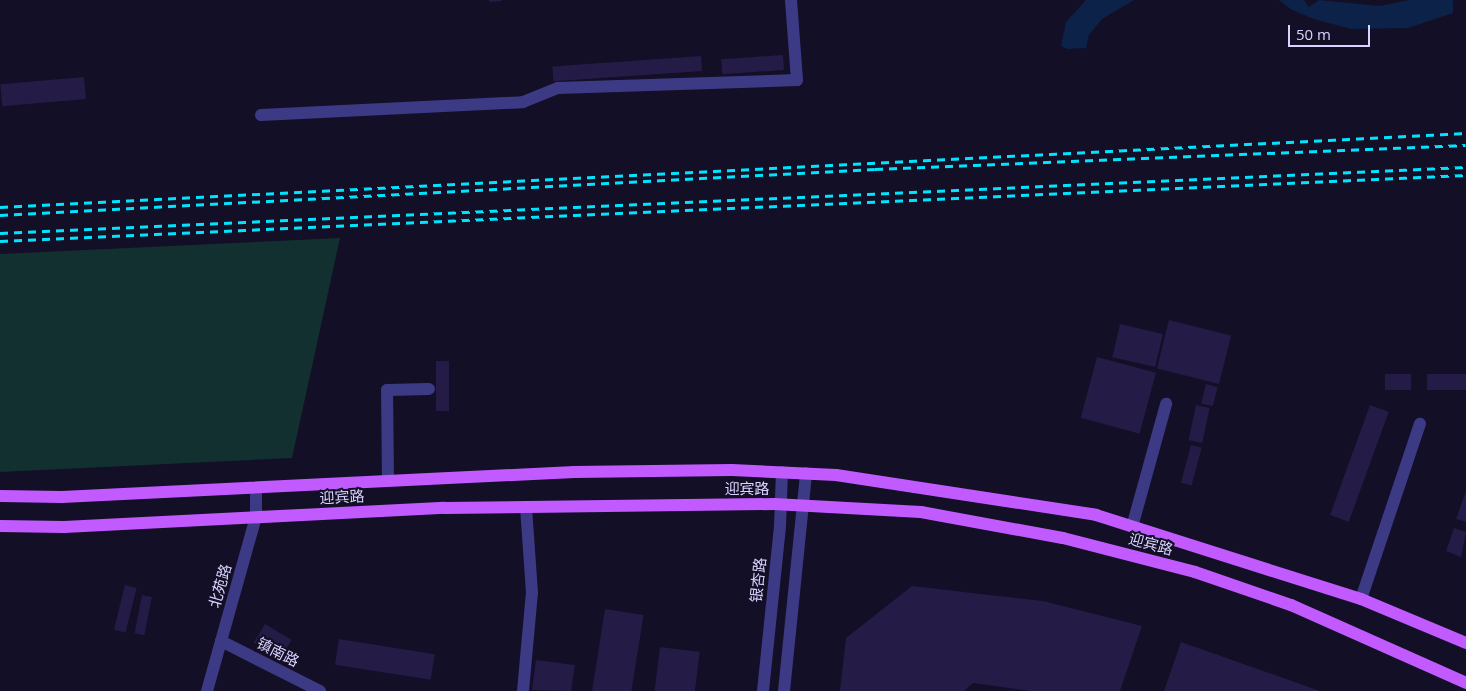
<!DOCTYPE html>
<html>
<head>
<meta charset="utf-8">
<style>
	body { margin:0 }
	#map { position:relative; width:1466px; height:691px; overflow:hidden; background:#130f26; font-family:"Open Sans","Noto Sans SC",sans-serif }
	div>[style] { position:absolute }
	.green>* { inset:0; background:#12302f }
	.water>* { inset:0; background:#0c2248 }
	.building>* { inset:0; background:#241b47; transform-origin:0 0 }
	.minor>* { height:12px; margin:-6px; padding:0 6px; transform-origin:6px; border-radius:6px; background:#3d3a85 }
	.major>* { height:12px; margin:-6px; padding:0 6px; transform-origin:6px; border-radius:6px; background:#c25bff }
	.rail>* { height:3px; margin-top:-1.5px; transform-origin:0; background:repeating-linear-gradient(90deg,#00e5ff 0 8px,transparent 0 14px) }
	span { translate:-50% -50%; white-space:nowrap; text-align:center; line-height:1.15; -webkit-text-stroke:4px #130f26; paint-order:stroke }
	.street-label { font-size:15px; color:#d9d4ff }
	.scale { position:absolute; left:1288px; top:25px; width:82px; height:22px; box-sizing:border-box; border:2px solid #d9d4ff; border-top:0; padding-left:6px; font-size:15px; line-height:18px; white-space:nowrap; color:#d9d4ff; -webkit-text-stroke:4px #130f26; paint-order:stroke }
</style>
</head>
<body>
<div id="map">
	<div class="green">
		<div style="clip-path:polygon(340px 238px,292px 458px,0 472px,0 254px)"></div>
	</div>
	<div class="water">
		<div style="clip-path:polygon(1086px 0,1134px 0,1102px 19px,1089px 35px,1086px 48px,1068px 49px,1061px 46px,1066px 22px)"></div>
		<div style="clip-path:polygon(1279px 0,1304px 0,1309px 7px,1319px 0,1380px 6px,1409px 0,1453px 0,1453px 13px,1408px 28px,1351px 29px,1314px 19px,1292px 10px)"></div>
	</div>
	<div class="building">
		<div style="clip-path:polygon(489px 0,501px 0,502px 1px,489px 2px)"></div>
		<div style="left:783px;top:55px;width:15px;height:62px;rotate:86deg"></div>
		<div style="left:701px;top:56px;width:15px;height:149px;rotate:86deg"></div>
		<div style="left:84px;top:77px;width:22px;height:84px;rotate:85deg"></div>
		<div style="left:1169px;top:320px;width:64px;height:50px;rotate:14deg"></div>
		<div style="left:1120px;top:324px;width:44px;height:34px;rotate:13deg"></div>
		<div style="left:1097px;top:357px;width:61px;height:63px;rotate:15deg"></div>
		<div style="left:436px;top:361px;width:13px;height:50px"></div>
		<div style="left:1411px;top:374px;width:16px;height:26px;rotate:90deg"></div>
		<div style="left:1427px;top:374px;width:39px;height:16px"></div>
		<div style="left:1206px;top:384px;width:12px;height:20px;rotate:14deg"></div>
		<div style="left:1196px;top:405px;width:14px;height:36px;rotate:12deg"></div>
		<div style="left:1370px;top:405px;width:20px;height:117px;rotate:20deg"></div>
		<div style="left:1191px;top:445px;width:11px;height:39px;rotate:15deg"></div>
		<div style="clip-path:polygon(1466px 491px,1466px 522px,1456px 519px)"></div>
		<div style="clip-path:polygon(1454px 528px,1466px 532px,1461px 557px,1446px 551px)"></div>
		<div style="left:125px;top:585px;width:12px;height:46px;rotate:14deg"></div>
		<div style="clip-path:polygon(912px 586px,1043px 601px,1142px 626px,1120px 691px,1030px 691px,973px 683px,964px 691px,840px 691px,846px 638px)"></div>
		<div style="left:142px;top:595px;width:10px;height:39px;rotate:11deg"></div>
		<div style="left:605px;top:609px;width:39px;height:83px;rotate:9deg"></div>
		<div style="left:265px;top:624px;width:31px;height:22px;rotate:31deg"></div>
		<div style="left:339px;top:639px;width:97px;height:26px;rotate:9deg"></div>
		<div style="clip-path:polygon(1181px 642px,1320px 691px,1164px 691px)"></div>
		<div style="left:660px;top:647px;width:40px;height:44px;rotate:7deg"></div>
		<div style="clip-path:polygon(536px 660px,575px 665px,571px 691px,532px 690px)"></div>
	</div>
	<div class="minor">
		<div style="left:261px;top:115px;width:262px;rotate:-2.8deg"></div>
		<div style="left:523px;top:102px;width:38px;rotate:-22deg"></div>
		<div style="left:558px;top:88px;width:239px;rotate:-1.9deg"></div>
		<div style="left:797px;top:80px;width:80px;rotate:-94.3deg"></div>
		<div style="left:388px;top:481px;width:91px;rotate:-90.6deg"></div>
		<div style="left:387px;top:390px;width:42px;rotate:-1.4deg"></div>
		<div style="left:1132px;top:527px;width:128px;rotate:-74.5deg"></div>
		<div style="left:1361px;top:599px;width:185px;rotate:-71.4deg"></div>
		<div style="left:221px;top:641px;width:111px;rotate:26.8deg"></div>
		<div style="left:207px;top:691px;width:181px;rotate:-74.3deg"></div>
		<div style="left:256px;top:517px;width:29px;rotate:-90deg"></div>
		<div style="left:523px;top:691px;width:98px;rotate:-84.8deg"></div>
		<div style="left:532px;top:593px;width:86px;rotate:-94deg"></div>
		<div style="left:763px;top:691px;width:166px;rotate:-84.1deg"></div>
		<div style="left:780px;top:526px;width:54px;rotate:-87.9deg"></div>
		<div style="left:784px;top:691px;width:219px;rotate:-84.2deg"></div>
	</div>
	<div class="major">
		<div style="left:0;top:496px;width:62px;rotate:0.9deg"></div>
		<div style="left:62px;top:497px;width:513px;rotate:-2.8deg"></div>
		<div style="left:574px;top:472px;width:158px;rotate:-0.7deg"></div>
		<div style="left:732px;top:470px;width:104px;rotate:2.8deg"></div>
		<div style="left:836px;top:475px;width:263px;rotate:8.7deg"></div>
		<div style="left:1096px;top:515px;width:278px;rotate:17.6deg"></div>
		<div style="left:1361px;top:599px;width:114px;rotate:22.7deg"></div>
		<div style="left:0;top:526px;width:64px;rotate:0.9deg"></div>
		<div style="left:64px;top:527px;width:381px;rotate:-2.9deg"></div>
		<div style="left:445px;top:508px;width:329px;rotate:-0.7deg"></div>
		<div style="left:774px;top:504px;width:147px;rotate:3.1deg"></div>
		<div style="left:921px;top:512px;width:144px;rotate:10.4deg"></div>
		<div style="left:1063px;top:538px;width:136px;rotate:14.4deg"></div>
		<div style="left:1195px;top:572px;width:102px;rotate:19deg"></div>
		<div style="left:1291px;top:605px;width:192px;rotate:24deg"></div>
	</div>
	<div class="rail">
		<div style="left:0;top:207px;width:1468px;rotate:-2.89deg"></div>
		<div style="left:0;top:215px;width:876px;rotate:-3.01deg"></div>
		<div style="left:875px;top:169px;width:591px;rotate:-2.33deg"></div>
		<div style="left:0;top:233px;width:1467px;rotate:-2.58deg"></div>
		<div style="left:0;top:241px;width:1467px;rotate:-2.58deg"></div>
	</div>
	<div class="street-label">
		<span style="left:747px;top:489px">迎宾路</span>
		<span style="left:342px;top:497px;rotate:-3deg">迎宾路</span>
		<span style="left:1151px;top:544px;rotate:15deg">迎宾路</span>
		<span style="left:758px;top:580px;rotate:-84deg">银杏路</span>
		<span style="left:220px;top:586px;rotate:-74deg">北苑路</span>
		<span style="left:278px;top:652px;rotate:27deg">镇南路</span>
	</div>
	<div class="scale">50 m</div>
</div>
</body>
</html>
